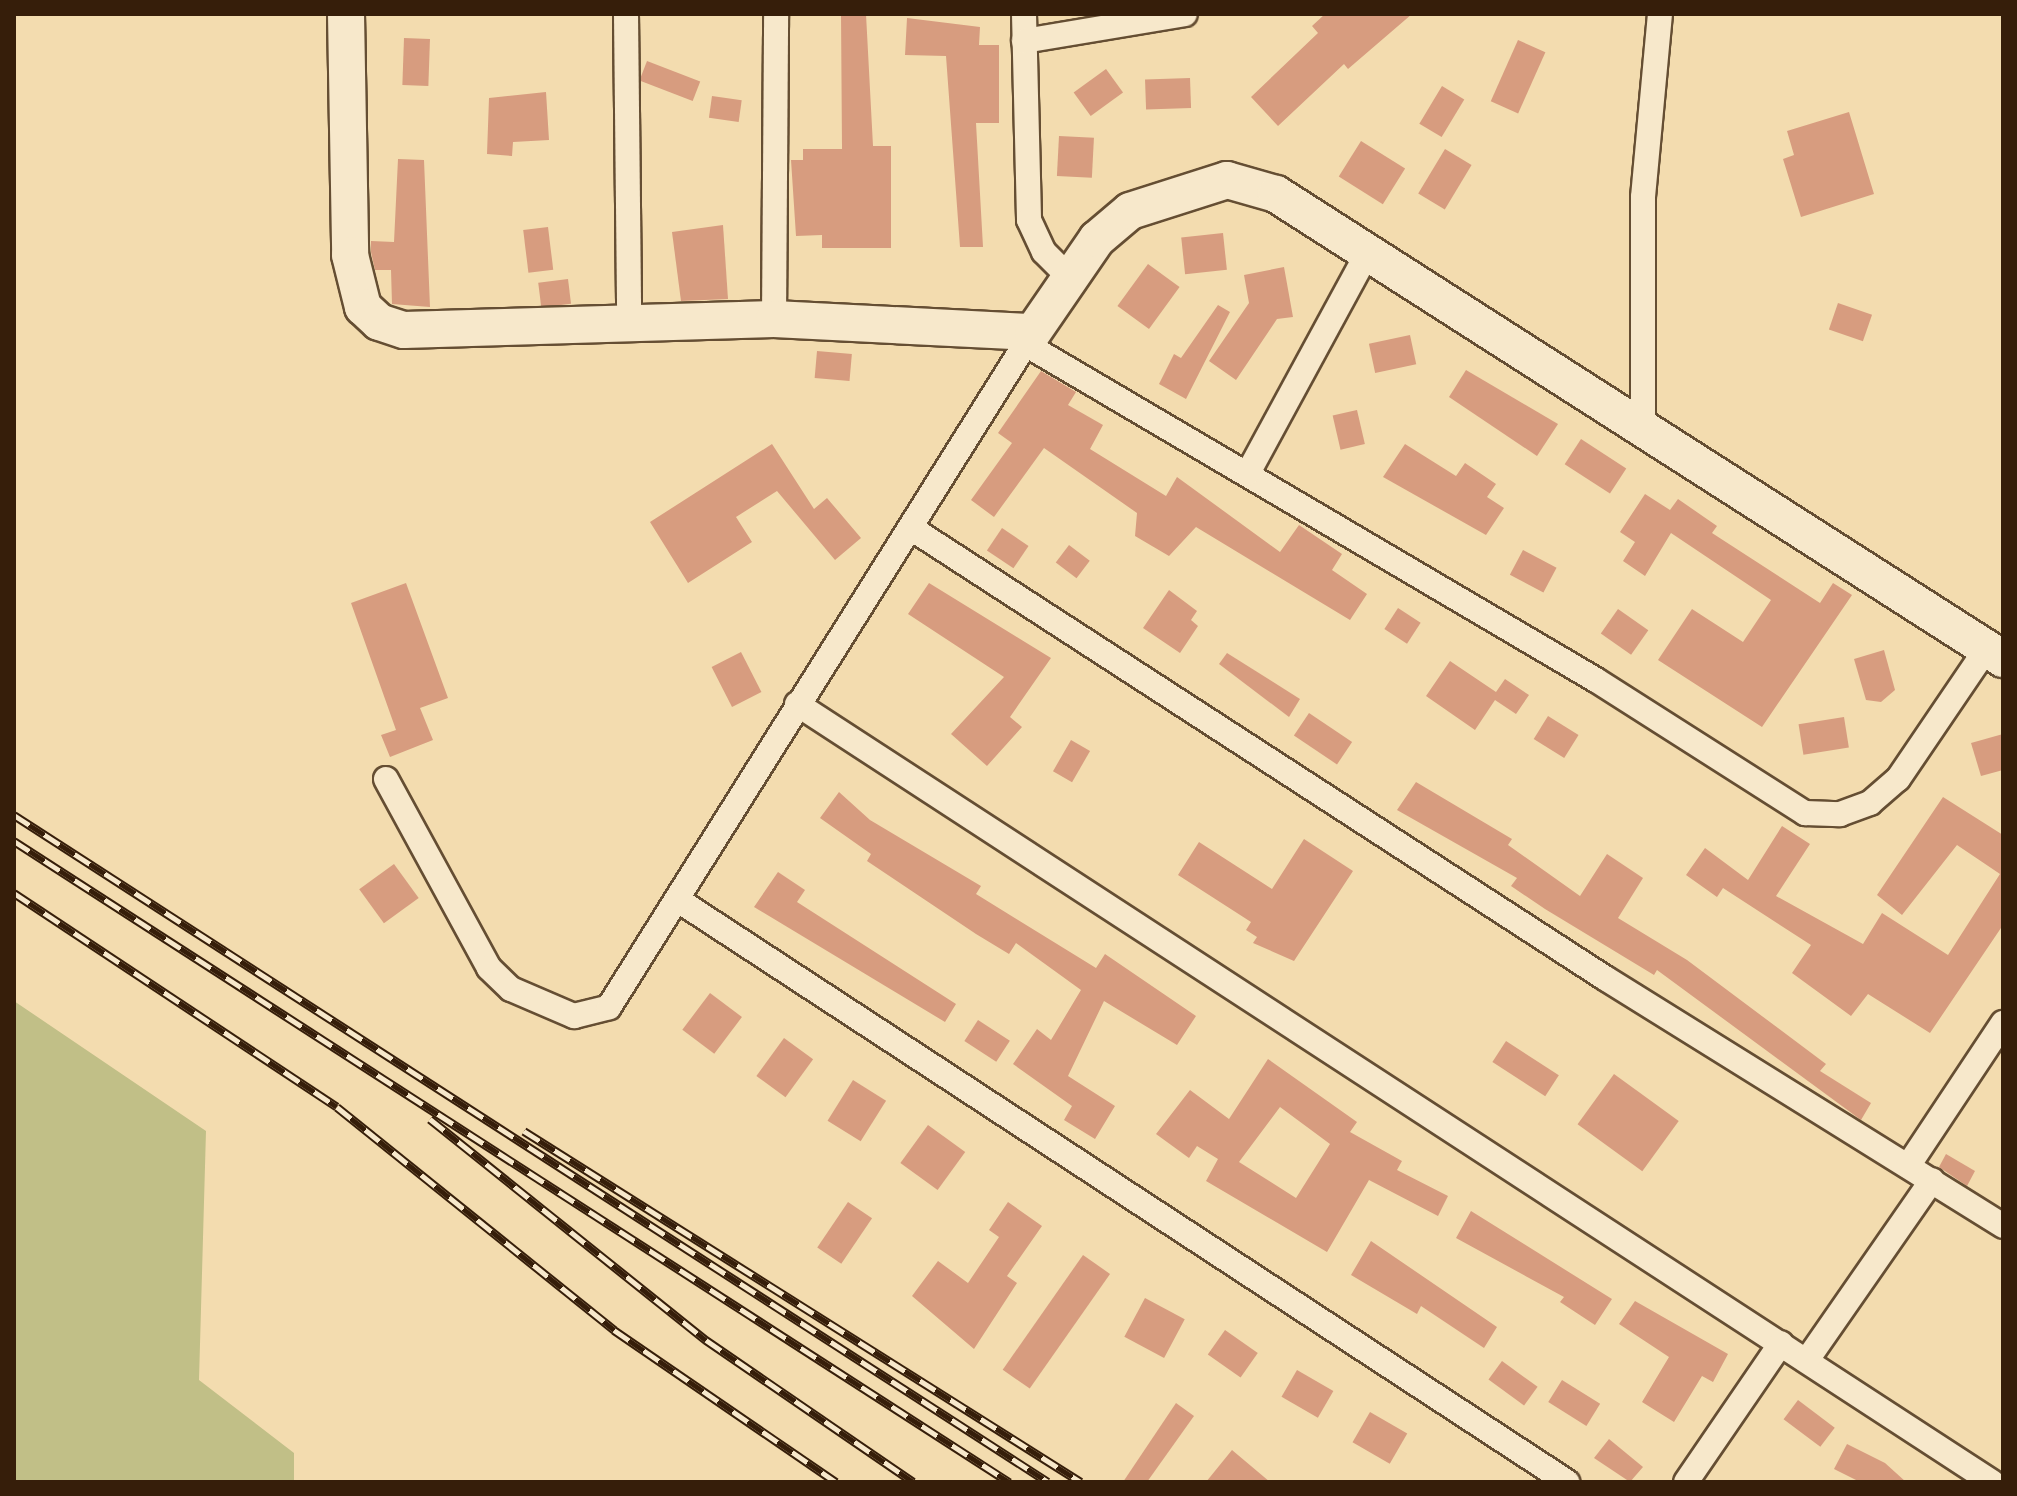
<!DOCTYPE html>
<html>
<head>
<meta charset="utf-8">
<style>
	body { margin:0 }
	#map { position:relative; width:2017px; height:1496px; overflow:hidden; background:#f3dcaf; font-family:"Libre Bodoni",serif }
	div>[style] { position:absolute }
	.green>* { inset:0; background:#c1bf87 }
	.building>* { inset:0; background:#d79c7f; transform-origin:0 0 }
	.roads { filter:drop-shadow(2px 0 #654e33) drop-shadow(-2px 0 #654e33) drop-shadow(0 2px #654e33) drop-shadow(0 -2px #654e33) }
	.street>* { height:24px; margin:-12px; padding:0 12px; transform-origin:12px; border-radius:12px; background:#f7e8cb }
	.secondary>* { height:36px; margin:-18px; padding:0 18px; transform-origin:18px; border-radius:18px; background:#f7e8cb }
	.rail>* { height:9px; margin-top:-4.5px; transform-origin:0; background:repeating-linear-gradient(90deg,#f7e8cb 0 18px,#361e0a 0 36px); box-sizing:border-box; border-block:2px solid #361e0a }
	span { translate:-50% -50%; white-space:nowrap; text-align:center; line-height:1.15; -webkit-text-stroke:6px #f7e8cb; paint-order:stroke }
	.frame { position:absolute; inset:0; border:16px solid #361e0a; pointer-events:none }
</style>
</head>
<body>
<div id="map">
	<div class="green">
		<div style="clip-path:polygon(14px 1001px,206px 1131px,199px 1380px,294px 1453px,294px 1482px,14px 1482px)"></div>
	</div>
	<div class="building">
		<div style="clip-path:polygon(841px 14px,866px 14px,873px 146px,891px 146px,891px 248px,822px 248px,822px 235px,796px 236px,791px 160px,803px 160px,803px 149px,842px 149px)"></div>
		<div style="clip-path:polygon(1325px 14px,1412px 14px,1348px 69px,1344px 64px,1278px 126px,1251px 97px,1318px 33px,1312px 26px)"></div>
		<div style="clip-path:polygon(907px 18px,980px 27px,979px 45px,999px 45px,999px 123px,976px 123px,983px 247px,960px 247px,946px 56px,905px 55px)"></div>
		<div style="left:404px;top:38px;width:26px;height:47px;rotate:2deg"></div>
		<div style="left:1518px;top:40px;width:30px;height:67px;rotate:24deg"></div>
		<div style="left:647px;top:61px;width:57px;height:21px;rotate:21deg"></div>
		<div style="left:1106px;top:69px;width:29px;height:40px;rotate:54deg"></div>
		<div style="left:1190px;top:78px;width:30px;height:45px;rotate:88deg"></div>
		<div style="left:1442px;top:86px;width:26px;height:44px;rotate:31deg"></div>
		<div style="clip-path:polygon(546px 92px,549px 140px,513px 142px,512px 156px,487px 154px,489px 98px)"></div>
		<div style="left:712px;top:96px;width:30px;height:22px;rotate:8deg"></div>
		<div style="clip-path:polygon(1849px 112px,1874px 194px,1801px 217px,1783px 159px,1794px 155px,1787px 131px)"></div>
		<div style="left:1059px;top:136px;width:35px;height:40px;rotate:3deg"></div>
		<div style="left:1361px;top:141px;width:52px;height:42px;rotate:32deg"></div>
		<div style="left:1445px;top:149px;width:31px;height:52px;rotate:31deg"></div>
		<div style="clip-path:polygon(398px 159px,424px 160px,430px 307px,392px 304px,391px 270px,375px 270px,371px 252px,371px 241px,394px 242px)"></div>
		<div style="clip-path:polygon(723px 225px,728px 299px,681px 301px,672px 232px)"></div>
		<div style="left:548px;top:227px;width:43px;height:25px;rotate:83deg"></div>
		<div style="left:1223px;top:233px;width:37px;height:42px;rotate:84deg"></div>
		<div style="left:1148px;top:264px;width:39px;height:52px;rotate:36deg"></div>
		<div style="clip-path:polygon(1284px 267px,1293px 317px,1277px 319px,1236px 380px,1209px 361px,1249px 303px,1244px 275px)"></div>
		<div style="left:568px;top:279px;width:25px;height:30px;rotate:83deg"></div>
		<div style="left:1838px;top:303px;width:36px;height:28px;rotate:19deg"></div>
		<div style="clip-path:polygon(1218px 305px,1230px 312px,1186px 399px,1159px 384px,1174px 354px,1181px 358px)"></div>
		<div style="left:1410px;top:335px;width:30px;height:42px;rotate:78deg"></div>
		<div style="left:817px;top:351px;width:35px;height:27px;rotate:5deg"></div>
		<div style="clip-path:polygon(1466px 370px,1558px 424px,1537px 456px,1449px 397px)"></div>
		<div style="clip-path:polygon(1041px 371px,1076px 392px,1068px 405px,1103px 425px,1090px 449px,1166px 496px,1177px 477px,1280px 552px,1299px 525px,1342px 554px,1332px 570px,1367px 594px,1350px 620px,1196px 527px,1169px 556px,1135px 536px,1137px 513px,1044px 448px,994px 517px,971px 500px,1012px 443px,998px 433px)"></div>
		<div style="left:1357px;top:410px;width:35px;height:25px;rotate:77deg"></div>
		<div style="left:1581px;top:439px;width:54px;height:30px;rotate:33deg"></div>
		<div style="clip-path:polygon(772px 444px,814px 509px,827px 498px,861px 538px,835px 560px,777px 491px,736px 517px,752px 542px,688px 583px,650px 522px)"></div>
		<div style="clip-path:polygon(1405px 444px,1456px 476px,1465px 463px,1496px 484px,1487px 497px,1504px 508px,1486px 535px,1383px 477px)"></div>
		<div style="clip-path:polygon(1645px 494px,1670px 510px,1678px 499px,1717px 526px,1712px 533px,1820px 603px,1833px 583px,1852px 595px,1762px 727px,1658px 660px,1692px 609px,1743px 642px,1771px 600px,1671px 533px,1645px 576px,1623px 561px,1635px 542px,1620px 532px)"></div>
		<div style="left:1002px;top:528px;width:32px;height:27px;rotate:34deg"></div>
		<div style="left:1069px;top:545px;width:26px;height:22px;rotate:37deg"></div>
		<div style="left:1523px;top:550px;width:38px;height:28px;rotate:28deg"></div>
		<div style="clip-path:polygon(406px 583px,448px 698px,420px 708px,433px 740px,390px 757px,381px 735px,396px 730px,351px 603px)"></div>
		<div style="clip-path:polygon(929px 583px,1051px 658px,1010px 717px,1022px 727px,987px 766px,951px 734px,1004px 677px,908px 614px)"></div>
		<div style="clip-path:polygon(1169px 590px,1197px 611px,1191px 620px,1198px 626px,1180px 653px,1143px 628px)"></div>
		<div style="left:1398px;top:608px;width:27px;height:25px;rotate:33deg"></div>
		<div style="left:1618px;top:609px;width:37px;height:30px;rotate:35deg"></div>
		<div style="clip-path:polygon(1884px 650px,1895px 690px,1881px 702px,1866px 700px,1854px 659px)"></div>
		<div style="left:741px;top:652px;width:45px;height:33px;rotate:63deg"></div>
		<div style="clip-path:polygon(1227px 653px,1300px 699px,1289px 717px,1219px 664px)"></div>
		<div style="clip-path:polygon(1450px 661px,1496px 692px,1505px 679px,1529px 695px,1516px 714px,1495px 700px,1475px 730px,1426px 696px)"></div>
		<div style="left:1309px;top:713px;width:52px;height:27px;rotate:34deg"></div>
		<div style="left:1548px;top:716px;width:36px;height:27px;rotate:32deg"></div>
		<div style="left:1844px;top:717px;width:31px;height:46px;rotate:81deg"></div>
		<div style="clip-path:polygon(2003px 734px,2003px 770px,1981px 776px,1971px 743px)"></div>
		<div style="left:1071px;top:740px;width:22px;height:36px;rotate:30deg"></div>
		<div style="clip-path:polygon(1416px 782px,1512px 839px,1508px 845px,1580px 896px,1607px 854px,1643px 878px,1618px 918px,1687px 960px,1826px 1064px,1820px 1071px,1871px 1103px,1861px 1120px,1657px 970px,1654px 975px,1545px 909px,1511px 886px,1517px 878px,1397px 810px)"></div>
		<div style="clip-path:polygon(839px 792px,870px 820px,981px 886px,976px 894px,1096px 968px,1105px 954px,1196px 1016px,1177px 1045px,1104px 1001px,1068px 1076px,1115px 1106px,1095px 1139px,1064px 1120px,1072px 1106px,1013px 1064px,1037px 1029px,1051px 1040px,1081px 990px,1016px 943px,1009px 954px,976px 934px,867px 861px,871px 854px,820px 818px)"></div>
		<div style="clip-path:polygon(1943px 797px,2003px 835px,2003px 925px,1930px 1033px,1868px 994px,1851px 1016px,1792px 973px,1811px 945px,1723px 888px,1717px 897px,1686px 875px,1705px 848px,1748px 880px,1782px 826px,1810px 844px,1776px 896px,1863px 944px,1882px 913px,1948px 955px,2000px 874px,1957px 845px,1902px 915px,1877px 895px)"></div>
		<div style="clip-path:polygon(1304px 839px,1353px 871px,1294px 961px,1253px 943px,1257px 937px,1246px 930px,1251px 922px,1178px 875px,1199px 842px,1272px 889px)"></div>
		<div style="left:394px;top:864px;width:42px;height:43px;rotate:54deg"></div>
		<div style="clip-path:polygon(778px 872px,805px 890px,797px 902px,956px 1004px,945px 1022px,754px 907px)"></div>
		<div style="left:710px;top:993px;width:40px;height:46px;rotate:37deg"></div>
		<div style="left:978px;top:1020px;width:38px;height:25px;rotate:33deg"></div>
		<div style="left:784px;top:1038px;width:36px;height:47px;rotate:36deg"></div>
		<div style="left:1506px;top:1041px;width:63px;height:25px;rotate:33deg"></div>
		<div style="clip-path:polygon(evenodd,1268px 1059px,1357px 1122px,1350px 1132px,1402px 1161px,1397px 1170px,1448px 1196px,1438px 1216px,1369px 1180px,1327px 1252px,1206px 1181px,1218px 1159px,1197px 1146px,1189px 1158px,1156px 1134px,1190px 1090px,1229px 1119px,1268px 1059px,1280px 1107px,1330px 1144px,1296px 1198px,1239px 1162px,1280px 1107px)"></div>
		<div style="left:1614px;top:1074px;width:80px;height:62px;rotate:36deg"></div>
		<div style="left:853px;top:1080px;width:39px;height:48px;rotate:32deg"></div>
		<div style="left:928px;top:1125px;width:46px;height:47px;rotate:36deg"></div>
		<div style="clip-path:polygon(1946px 1154px,1975px 1171px,1967px 1186px,1939px 1167px)"></div>
		<div style="left:848px;top:1202px;width:29px;height:55px;rotate:34deg"></div>
		<div style="clip-path:polygon(1008px 1202px,1042px 1226px,1007px 1276px,1017px 1283px,974px 1349px,912px 1296px,938px 1261px,968px 1283px,999px 1237px,989px 1230px)"></div>
		<div style="clip-path:polygon(1471px 1211px,1612px 1299px,1595px 1325px,1560px 1302px,1564px 1297px,1456px 1238px)"></div>
		<div style="clip-path:polygon(1371px 1241px,1497px 1327px,1484px 1348px,1421px 1306px,1417px 1314px,1351px 1275px)"></div>
		<div style="left:1083px;top:1255px;width:33px;height:140px;rotate:35deg"></div>
		<div style="left:1145px;top:1298px;width:45px;height:44px;rotate:28deg"></div>
		<div style="clip-path:polygon(1635px 1301px,1728px 1354px,1713px 1382px,1702px 1376px,1674px 1422px,1642px 1402px,1669px 1357px,1619px 1324px)"></div>
		<div style="left:1225px;top:1330px;width:40px;height:30px;rotate:35deg"></div>
		<div style="left:1502px;top:1361px;width:44px;height:23px;rotate:36deg"></div>
		<div style="left:1297px;top:1370px;width:42px;height:31px;rotate:30deg"></div>
		<div style="left:1562px;top:1380px;width:45px;height:26px;rotate:32deg"></div>
		<div style="left:1798px;top:1400px;width:46px;height:24px;rotate:37deg"></div>
		<div style="clip-path:polygon(1176px 1403px,1194px 1416px,1147px 1482px,1123px 1482px)"></div>
		<div style="left:1370px;top:1412px;width:43px;height:35px;rotate:30deg"></div>
		<div style="clip-path:polygon(1609px 1439px,1643px 1467px,1630px 1482px,1594px 1458px)"></div>
		<div style="clip-path:polygon(1847px 1444px,1885px 1463px,1906px 1482px,1860px 1482px,1834px 1469px)"></div>
		<div style="clip-path:polygon(1232px 1450px,1270px 1482px,1206px 1482px)"></div>
	</div>
	<div class="roads">
		<div class="street">
			<div style="left:626px;top:14px;width:305px;rotate:89.4deg"></div>
			<div style="left:1024px;top:14px;width:206px;rotate:88.6deg"></div>
			<div style="left:1029px;top:220px;width:35px;rotate:65deg"></div>
			<div style="left:1044px;top:252px;width:35px;rotate:45deg"></div>
			<div style="left:1024px;top:41px;width:163px;rotate:-9.5deg"></div>
			<div style="left:774px;top:319px;width:305px;rotate:-89.6deg"></div>
			<div style="left:1027px;top:345px;width:660px;rotate:30.49deg"></div>
			<div style="left:1596px;top:680px;width:248px;rotate:32.5deg"></div>
			<div style="left:1805px;top:813px;width:35px;rotate:2deg"></div>
			<div style="left:1840px;top:814px;width:32px;rotate:-20deg"></div>
			<div style="left:1870px;top:803px;width:37px;rotate:-41deg"></div>
			<div style="left:1898px;top:779px;width:158px;rotate:-55.8deg"></div>
			<div style="left:1643px;top:434px;width:237px;rotate:-90deg"></div>
			<div style="left:1643px;top:197px;width:184px;rotate:-84.7deg"></div>
			<div style="left:1248px;top:473px;width:251px;rotate:-61.5deg"></div>
			<div style="left:914px;top:530px;width:824px;rotate:32.96deg"></div>
			<div style="left:1605px;top:978px;width:469px;rotate:31.9deg"></div>
			<div style="left:797px;top:704px;width:1426px;rotate:33.07deg"></div>
			<div style="left:386px;top:779px;width:215px;rotate:61.4deg"></div>
			<div style="left:489px;top:968px;width:30px;rotate:44deg"></div>
			<div style="left:511px;top:989px;width:69px;rotate:23.2deg"></div>
			<div style="left:574px;top:1016px;width:36px;rotate:-14deg"></div>
			<div style="left:609px;top:1007px;width:797px;rotate:-57.87deg"></div>
			<div style="left:678px;top:900px;width:1063px;rotate:33.21deg"></div>
			<div style="left:1908px;top:1166px;width:172px;rotate:-56.4deg"></div>
			<div style="left:1807px;top:1360px;width:219px;rotate:-55.2deg"></div>
			<div style="left:1686px;top:1482px;width:168px;rotate:-55.6deg"></div>
		</div>
		<div class="secondary">
			<div style="left:346px;top:14px;width:241px;rotate:89deg"></div>
			<div style="left:350px;top:255px;width:54px;rotate:76deg"></div>
			<div style="left:363px;top:307px;width:22px;rotate:43deg"></div>
			<div style="left:379px;top:322px;width:26px;rotate:18deg"></div>
			<div style="left:404px;top:330px;width:370px;rotate:-1.7deg"></div>
			<div style="left:774px;top:319px;width:259px;rotate:2.9deg"></div>
			<div style="left:1033px;top:332px;width:113px;rotate:-55.5deg"></div>
			<div style="left:1097px;top:239px;width:43px;rotate:-40.3deg"></div>
			<div style="left:1130px;top:211px;width:102px;rotate:-17.7deg"></div>
			<div style="left:1227px;top:180px;width:51px;rotate:15.9deg"></div>
			<div style="left:1276px;top:194px;width:863px;rotate:32.6deg"></div>
		</div>
	</div>
	<div class="rail">
		<div style="left:14px;top:815px;width:1230px;rotate:32.82deg"></div>
		<div style="left:14px;top:841px;width:1184px;rotate:32.79deg"></div>
		<div style="left:14px;top:893px;width:387px;rotate:33.5deg"></div>
		<div style="left:337px;top:1107px;width:356px;rotate:38.8deg"></div>
		<div style="left:614px;top:1330px;width:269px;rotate:34.4deg"></div>
		<div style="left:430px;top:1119px;width:354px;rotate:38.7deg"></div>
		<div style="left:706px;top:1340px;width:251px;rotate:34.4deg"></div>
		<div style="left:524px;top:1131px;width:658px;rotate:32.22deg"></div>
	</div>
	<div class="frame"></div>
</div>
</body>
</html>
